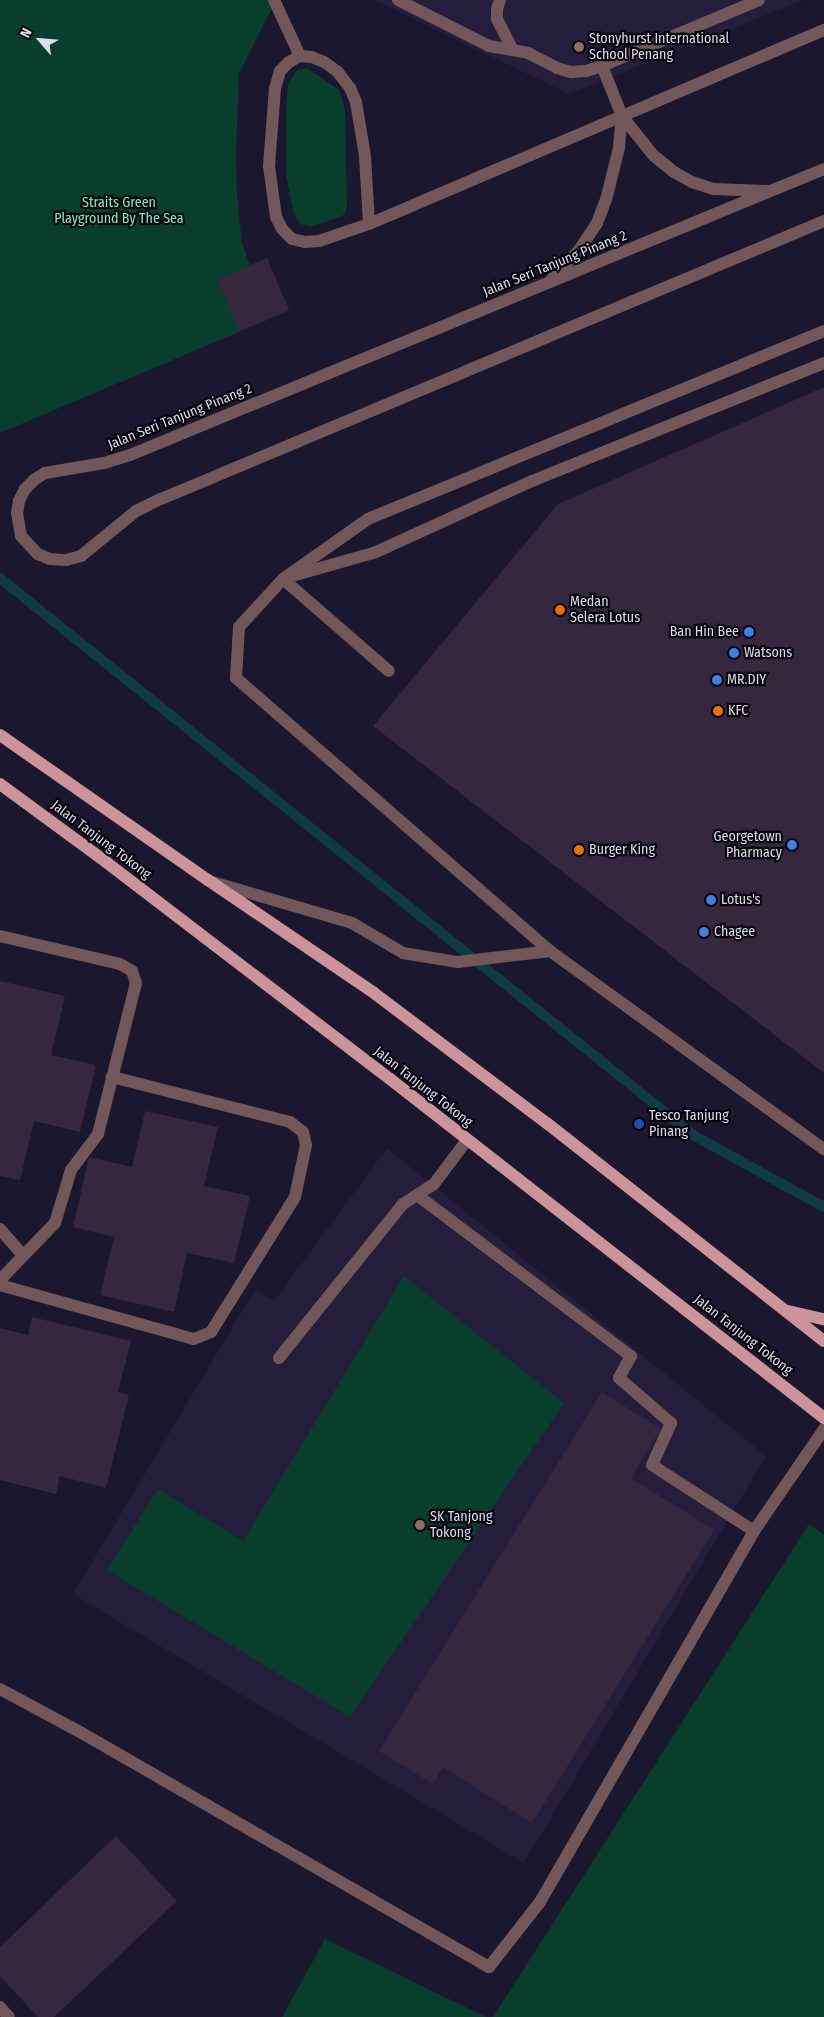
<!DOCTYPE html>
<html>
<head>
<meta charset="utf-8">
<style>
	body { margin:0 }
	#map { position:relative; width:824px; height:2017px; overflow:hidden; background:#1b172e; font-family:"Fira Sans Condensed",sans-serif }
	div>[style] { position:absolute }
	.built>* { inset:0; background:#241e3c }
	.green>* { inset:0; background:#083e2b }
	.stream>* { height:10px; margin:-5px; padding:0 5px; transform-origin:5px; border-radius:5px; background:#103b46 }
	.building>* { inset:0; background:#35273e; transform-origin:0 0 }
	.minor>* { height:12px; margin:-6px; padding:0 6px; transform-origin:6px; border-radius:6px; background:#72575a }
	.major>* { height:12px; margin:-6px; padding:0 6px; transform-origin:6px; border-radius:6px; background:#cc939a }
	.dots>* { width:14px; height:14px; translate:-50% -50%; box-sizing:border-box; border:2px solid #06050d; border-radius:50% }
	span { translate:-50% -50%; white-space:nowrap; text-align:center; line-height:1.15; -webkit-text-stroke:4.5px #06050d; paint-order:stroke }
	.poi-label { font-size:14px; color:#dedded }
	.left { translate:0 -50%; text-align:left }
	.right { translate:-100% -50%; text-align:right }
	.park-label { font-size:14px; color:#86e9be }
	.street-label { font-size:14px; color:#dedded }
	.north { position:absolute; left:15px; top:15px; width:50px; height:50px; -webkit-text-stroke:4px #06050d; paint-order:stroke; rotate:297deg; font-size:14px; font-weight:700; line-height:20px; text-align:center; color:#dedded }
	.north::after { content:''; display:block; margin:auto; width:18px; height:22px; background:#dedded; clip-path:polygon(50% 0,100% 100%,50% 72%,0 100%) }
</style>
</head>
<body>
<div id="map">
	<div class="built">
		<div style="clip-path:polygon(374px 0,803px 0,569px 94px)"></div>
		<div style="clip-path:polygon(387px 1148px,766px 1456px,524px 1863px,73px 1594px,255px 1290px,274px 1301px)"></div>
	</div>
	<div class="green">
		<div style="clip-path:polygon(0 0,276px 0,239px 74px,236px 152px,237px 195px,242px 243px,250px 265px,239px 332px,0 433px)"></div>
		<div style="clip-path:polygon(307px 68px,338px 89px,342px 98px,345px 110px,347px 206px,345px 214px,340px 217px,310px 227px,300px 224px,294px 215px,286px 175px,286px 111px,288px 84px,297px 70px)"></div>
		<div style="clip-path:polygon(404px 1276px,564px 1403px,350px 1717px,107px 1570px,158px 1489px,243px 1541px)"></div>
		<div style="clip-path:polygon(809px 1524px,824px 1535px,824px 2017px,493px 2017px)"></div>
		<div style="clip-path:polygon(325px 1939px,486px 2017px,282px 2017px)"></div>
	</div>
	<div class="stream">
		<div style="left:0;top:578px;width:889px;rotate:38.79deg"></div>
		<div style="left:693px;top:1135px;width:149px;rotate:28.8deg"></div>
	</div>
	<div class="building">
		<div style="left:267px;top:258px;width:57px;height:54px;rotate:67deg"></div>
		<div style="clip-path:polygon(824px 387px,824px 1073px,373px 726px,558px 504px)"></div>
		<div style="clip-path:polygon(0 981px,65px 996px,51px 1055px,96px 1065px,80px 1132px,34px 1121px,20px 1180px,0 1176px)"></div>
		<div style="clip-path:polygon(145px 1111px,218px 1127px,204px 1186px,250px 1196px,234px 1263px,187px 1253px,174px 1312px,100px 1295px,114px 1237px,73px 1227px,89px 1157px,132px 1167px)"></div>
		<div style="clip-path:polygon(32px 1317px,131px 1341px,118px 1392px,129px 1395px,106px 1488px,60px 1476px,56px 1494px,0 1480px,0 1328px,28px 1335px)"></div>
		<div style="clip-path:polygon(602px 1392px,661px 1429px,631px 1478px,714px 1530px,532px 1823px,443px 1767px,433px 1784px,379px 1751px)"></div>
		<div style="clip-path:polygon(116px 1836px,177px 1901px,54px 2017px,38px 2017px,0 1976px,0 1947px)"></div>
	</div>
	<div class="minor">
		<div style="left:274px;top:0;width:62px;rotate:65.1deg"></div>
		<div style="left:398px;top:0;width:102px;rotate:26.8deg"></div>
		<div style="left:489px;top:46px;width:40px;rotate:10deg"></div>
		<div style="left:528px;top:53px;width:33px;rotate:27deg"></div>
		<div style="left:557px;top:68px;width:15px;rotate:16deg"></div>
		<div style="left:571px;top:72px;width:15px;rotate:-4deg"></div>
		<div style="left:586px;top:71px;width:17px;rotate:-17deg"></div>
		<div style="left:602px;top:66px;width:170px;rotate:-22.8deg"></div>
		<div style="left:500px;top:0;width:9px;rotate:108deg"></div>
		<div style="left:497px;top:9px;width:10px;rotate:90deg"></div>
		<div style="left:497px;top:19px;width:34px;rotate:63deg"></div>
		<div style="left:602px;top:66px;width:54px;rotate:68.2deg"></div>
		<div style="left:622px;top:116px;width:50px;rotate:51.5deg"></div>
		<div style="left:653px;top:155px;width:27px;rotate:39deg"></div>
		<div style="left:674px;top:172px;width:21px;rotate:29deg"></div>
		<div style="left:692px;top:182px;width:23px;rotate:18deg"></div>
		<div style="left:714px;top:189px;width:53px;rotate:2.2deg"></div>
		<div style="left:824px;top:169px;width:751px;rotate:157.6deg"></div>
		<div style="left:130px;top:455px;width:27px;rotate:163deg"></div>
		<div style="left:104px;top:463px;width:60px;rotate:170.4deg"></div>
		<div style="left:45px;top:473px;width:13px;rotate:148deg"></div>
		<div style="left:34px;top:480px;width:13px;rotate:135deg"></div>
		<div style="left:25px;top:489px;width:13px;rotate:117deg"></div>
		<div style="left:19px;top:501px;width:12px;rotate:99deg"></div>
		<div style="left:17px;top:513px;width:23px;rotate:80deg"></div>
		<div style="left:21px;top:536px;width:25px;rotate:47deg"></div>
		<div style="left:38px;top:554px;width:13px;rotate:23deg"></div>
		<div style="left:50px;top:559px;width:16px;rotate:4deg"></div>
		<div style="left:66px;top:560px;width:16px;rotate:-15deg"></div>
		<div style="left:81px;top:556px;width:71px;rotate:-39.3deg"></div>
		<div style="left:136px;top:511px;width:28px;rotate:-26deg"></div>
		<div style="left:161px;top:499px;width:719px;rotate:-22.75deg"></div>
		<div style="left:369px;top:224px;width:68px;rotate:-93.4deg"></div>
		<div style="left:365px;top:156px;width:55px;rotate:-99.5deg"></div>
		<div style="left:356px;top:102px;width:15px;rotate:-113deg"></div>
		<div style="left:350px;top:88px;width:20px;rotate:-127deg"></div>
		<div style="left:338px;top:72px;width:17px;rotate:-144deg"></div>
		<div style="left:324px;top:62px;width:13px;rotate:-157deg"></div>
		<div style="left:312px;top:57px;width:12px;rotate:-175deg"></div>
		<div style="left:300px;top:56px;width:13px;rotate:151deg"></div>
		<div style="left:289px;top:62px;width:13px;rotate:135deg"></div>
		<div style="left:280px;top:71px;width:18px;rotate:106deg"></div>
		<div style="left:275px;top:88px;width:78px;rotate:94.4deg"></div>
		<div style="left:269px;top:166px;width:51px;rotate:82.2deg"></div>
		<div style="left:276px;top:217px;width:13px;rotate:63deg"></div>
		<div style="left:282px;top:229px;width:14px;rotate:45deg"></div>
		<div style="left:292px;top:239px;width:13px;rotate:13deg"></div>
		<div style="left:305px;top:242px;width:14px;rotate:-4deg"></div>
		<div style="left:319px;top:241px;width:53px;rotate:-18.8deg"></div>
		<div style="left:369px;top:224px;width:495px;rotate:-23.1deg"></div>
		<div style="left:551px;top:280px;width:41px;rotate:-47deg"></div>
		<div style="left:579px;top:250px;width:32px;rotate:-56deg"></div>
		<div style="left:597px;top:223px;width:25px;rotate:-69deg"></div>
		<div style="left:606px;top:200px;width:54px;rotate:-76deg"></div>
		<div style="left:619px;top:148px;width:32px;rotate:-85deg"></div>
		<div style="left:824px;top:331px;width:493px;rotate:157.6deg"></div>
		<div style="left:368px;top:519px;width:104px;rotate:144.8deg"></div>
		<div style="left:283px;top:579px;width:65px;rotate:132.5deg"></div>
		<div style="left:239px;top:627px;width:51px;rotate:93.4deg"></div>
		<div style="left:236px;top:678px;width:416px;rotate:41deg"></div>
		<div style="left:550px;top:951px;width:338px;rotate:35.9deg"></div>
		<div style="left:292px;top:576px;width:87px;rotate:-15.9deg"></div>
		<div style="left:376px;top:552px;width:171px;rotate:-24.5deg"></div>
		<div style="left:532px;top:481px;width:315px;rotate:-22deg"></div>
		<div style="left:283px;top:579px;width:140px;rotate:41deg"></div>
		<div style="left:212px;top:882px;width:146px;rotate:16.3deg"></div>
		<div style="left:352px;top:923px;width:59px;rotate:30.5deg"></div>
		<div style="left:403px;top:953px;width:56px;rotate:9.3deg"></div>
		<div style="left:458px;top:962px;width:93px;rotate:-6.8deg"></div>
		<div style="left:0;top:936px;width:123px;rotate:13.1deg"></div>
		<div style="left:120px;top:964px;width:14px;rotate:30deg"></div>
		<div style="left:132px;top:971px;width:13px;rotate:72deg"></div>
		<div style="left:136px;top:983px;width:156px;rotate:104.1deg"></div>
		<div style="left:98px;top:1134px;width:45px;rotate:126.9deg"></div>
		<div style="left:71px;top:1170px;width:55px;rotate:106.8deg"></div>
		<div style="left:55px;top:1223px;width:79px;rotate:134deg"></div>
		<div style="left:417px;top:1195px;width:268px;rotate:37deg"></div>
		<div style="left:631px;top:1356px;width:25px;rotate:119deg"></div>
		<div style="left:619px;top:1378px;width:69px;rotate:40.9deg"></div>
		<div style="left:671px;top:1423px;width:46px;rotate:114.3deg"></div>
		<div style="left:652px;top:1465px;width:121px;rotate:32.9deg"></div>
		<div style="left:0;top:1229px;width:35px;rotate:49deg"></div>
		<div style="left:0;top:1285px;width:201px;rotate:15.6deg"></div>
		<div style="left:194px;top:1339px;width:18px;rotate:-22deg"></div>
		<div style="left:211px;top:1332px;width:159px;rotate:-58.1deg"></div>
		<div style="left:295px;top:1197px;width:53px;rotate:-78.1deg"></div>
		<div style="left:306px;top:1145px;width:13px;rotate:-103deg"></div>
		<div style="left:303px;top:1132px;width:16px;rotate:-142deg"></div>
		<div style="left:290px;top:1122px;width:184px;rotate:-165.8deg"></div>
		<div style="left:279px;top:1358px;width:198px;rotate:-51.2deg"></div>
		<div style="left:403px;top:1204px;width:37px;rotate:-33deg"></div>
		<div style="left:434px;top:1184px;width:55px;rotate:-53.1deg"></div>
		<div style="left:0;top:1689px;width:91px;rotate:28.3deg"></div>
		<div style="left:80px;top:1732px;width:472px;rotate:29.9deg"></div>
		<div style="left:489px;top:1967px;width:83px;rotate:-51.9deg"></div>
		<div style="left:540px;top:1902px;width:428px;rotate:-60deg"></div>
		<div style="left:754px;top:1531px;width:124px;rotate:-55.5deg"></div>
		<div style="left:0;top:2007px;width:13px;rotate:48deg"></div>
	</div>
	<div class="major">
		<div style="left:0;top:735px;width:254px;rotate:34.9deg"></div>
		<div style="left:208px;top:880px;width:201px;rotate:34.2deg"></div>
		<div style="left:374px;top:993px;width:218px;rotate:37deg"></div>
		<div style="left:548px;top:1124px;width:351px;rotate:38.2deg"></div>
		<div style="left:0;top:784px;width:132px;rotate:36.3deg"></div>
		<div style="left:106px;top:862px;width:357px;rotate:37.4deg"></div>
		<div style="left:390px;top:1079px;width:551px;rotate:37.99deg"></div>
		<div style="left:788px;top:1311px;width:37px;rotate:13deg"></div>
	</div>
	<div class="dots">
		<div style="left:579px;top:47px;background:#8d6e63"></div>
		<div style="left:560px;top:610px;background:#e8710a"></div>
		<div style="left:749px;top:632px;background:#3f7fe0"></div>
		<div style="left:734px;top:653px;background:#3f7fe0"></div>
		<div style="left:717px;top:680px;background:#3f7fe0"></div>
		<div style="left:718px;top:711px;background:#e8710a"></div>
		<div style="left:792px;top:845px;background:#3f7fe0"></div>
		<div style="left:579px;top:850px;background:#e8710a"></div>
		<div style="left:711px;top:900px;background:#3f7fe0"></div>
		<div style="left:704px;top:932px;background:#3f7fe0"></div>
		<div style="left:639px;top:1124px;background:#1a4fb4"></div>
		<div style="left:420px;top:1525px;background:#8d6e63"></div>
	</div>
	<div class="poi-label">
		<span class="left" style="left:589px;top:47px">Stonyhurst International<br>School Penang</span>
		<span class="left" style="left:570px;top:610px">Medan<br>Selera Lotus</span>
		<span class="right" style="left:739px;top:632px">Ban Hin Bee</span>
		<span class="left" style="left:744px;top:653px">Watsons</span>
		<span class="left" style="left:727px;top:680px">MR.DIY</span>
		<span class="left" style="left:728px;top:711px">KFC</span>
		<span class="right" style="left:782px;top:845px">Georgetown<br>Pharmacy</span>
		<span class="left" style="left:589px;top:850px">Burger King</span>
		<span class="left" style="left:721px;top:900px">Lotus's</span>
		<span class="left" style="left:714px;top:932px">Chagee</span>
		<span class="left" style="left:649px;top:1124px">Tesco Tanjung<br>Pinang</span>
		<span class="left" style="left:430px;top:1525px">SK Tanjong<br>Tokong</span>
	</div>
	<div class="park-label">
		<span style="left:119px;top:211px">Straits Green<br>Playground By The Sea</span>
	</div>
	<div class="street-label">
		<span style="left:555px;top:264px;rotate:-22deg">Jalan Seri Tanjung Pinang 2</span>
		<span style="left:180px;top:417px;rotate:-22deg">Jalan Seri Tanjung Pinang 2</span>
		<span style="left:101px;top:840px;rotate:37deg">Jalan Tanjung Tokong</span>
		<span style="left:423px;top:1087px;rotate:38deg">Jalan Tanjung Tokong</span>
		<span style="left:743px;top:1335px;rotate:38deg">Jalan Tanjung Tokong</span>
	</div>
	<div class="north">N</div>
</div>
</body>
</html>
